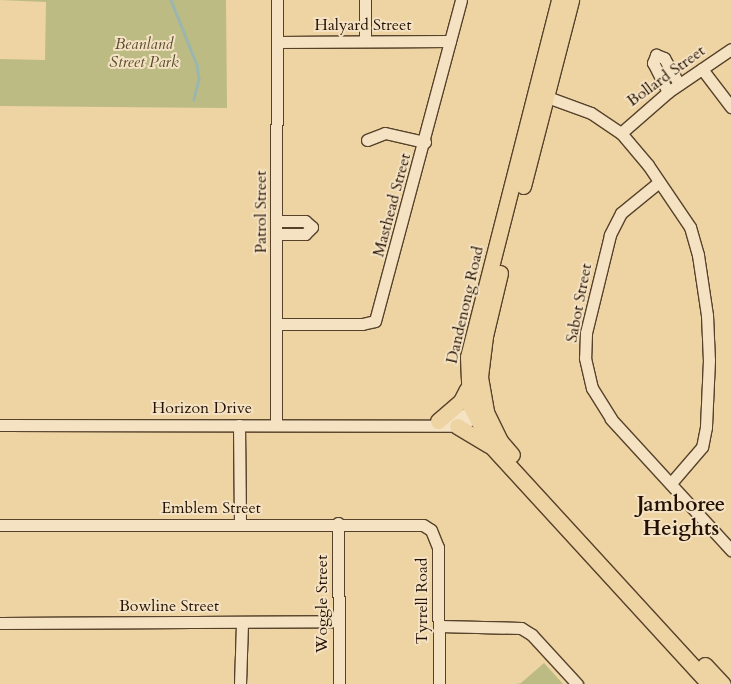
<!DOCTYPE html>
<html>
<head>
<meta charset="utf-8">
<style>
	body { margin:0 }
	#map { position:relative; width:731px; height:684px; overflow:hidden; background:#eed3a3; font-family:Cardo,serif }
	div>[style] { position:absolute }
	.green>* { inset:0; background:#bcbb83 }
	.stream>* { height:2.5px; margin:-1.25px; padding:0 1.25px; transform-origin:1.25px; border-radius:1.25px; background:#9bb6ae }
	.roads { filter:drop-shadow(1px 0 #56422b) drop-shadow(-1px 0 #56422b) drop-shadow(0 1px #56422b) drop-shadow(0 -1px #56422b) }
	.minor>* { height:11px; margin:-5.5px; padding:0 5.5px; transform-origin:5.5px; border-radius:5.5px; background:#f4e2c3 }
	.major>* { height:15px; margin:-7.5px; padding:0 7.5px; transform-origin:7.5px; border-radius:7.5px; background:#eed3a3 }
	span { translate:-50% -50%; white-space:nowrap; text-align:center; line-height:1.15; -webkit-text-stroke:4px #f4e2c3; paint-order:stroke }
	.street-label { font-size:16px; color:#241103 }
	.park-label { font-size:16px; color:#594c30; font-style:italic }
	.district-label { font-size:21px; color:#241103; font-weight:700 }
</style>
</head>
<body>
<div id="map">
	<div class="green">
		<div style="clip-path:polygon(0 0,226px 0,227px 108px,0 106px,0 59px,45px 60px,46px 2px)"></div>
		<div style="clip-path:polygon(544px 663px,563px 684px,517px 684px,521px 683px)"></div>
	</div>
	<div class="stream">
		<div style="left:171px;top:0;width:70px;rotate:68.2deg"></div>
		<div style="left:197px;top:65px;width:14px;rotate:82deg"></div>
		<div style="left:199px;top:79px;width:21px;rotate:104deg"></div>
	</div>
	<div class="roads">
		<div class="minor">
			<div style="left:365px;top:41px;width:41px;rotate:-90deg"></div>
			<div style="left:277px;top:42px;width:173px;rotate:-0.3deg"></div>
			<div style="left:702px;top:69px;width:48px;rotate:52.7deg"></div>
			<div style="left:668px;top:92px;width:33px;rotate:-117deg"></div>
			<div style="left:653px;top:63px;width:9px;rotate:-69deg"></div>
			<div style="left:656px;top:55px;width:9px;rotate:21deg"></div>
			<div style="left:664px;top:58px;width:30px;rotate:60deg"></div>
			<div style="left:539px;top:94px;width:55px;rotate:20.1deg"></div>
			<div style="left:591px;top:113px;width:36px;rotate:34deg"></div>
			<div style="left:621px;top:133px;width:42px;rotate:49.8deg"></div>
			<div style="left:648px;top:165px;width:75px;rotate:55.9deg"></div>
			<div style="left:690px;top:227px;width:29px;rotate:74deg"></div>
			<div style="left:698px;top:255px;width:61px;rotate:81.5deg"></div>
			<div style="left:707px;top:315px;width:45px;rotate:87.5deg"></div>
			<div style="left:709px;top:360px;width:67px;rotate:92.6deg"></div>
			<div style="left:706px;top:427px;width:20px;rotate:101deg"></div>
			<div style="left:702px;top:447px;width:48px;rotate:130.7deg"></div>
			<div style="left:621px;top:133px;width:62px;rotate:-41.1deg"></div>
			<div style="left:668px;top:92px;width:76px;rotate:-34.3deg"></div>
			<div style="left:367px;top:140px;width:19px;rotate:-21deg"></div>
			<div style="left:385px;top:133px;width:41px;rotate:12.7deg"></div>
			<div style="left:659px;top:182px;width:49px;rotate:140.8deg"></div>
			<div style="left:621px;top:213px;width:25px;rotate:117deg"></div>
			<div style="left:610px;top:235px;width:101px;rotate:103.8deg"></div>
			<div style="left:586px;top:333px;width:25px;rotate:92deg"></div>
			<div style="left:585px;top:358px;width:31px;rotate:77deg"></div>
			<div style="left:592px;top:388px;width:36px;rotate:58deg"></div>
			<div style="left:611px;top:419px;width:178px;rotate:47.5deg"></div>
			<div style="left:278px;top:221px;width:27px"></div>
			<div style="left:305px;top:221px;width:9px;rotate:41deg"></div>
			<div style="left:312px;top:227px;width:10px;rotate:135deg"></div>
			<div style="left:305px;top:234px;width:27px;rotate:180deg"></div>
			<div style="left:277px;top:324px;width:85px"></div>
			<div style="left:362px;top:324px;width:13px;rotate:-13deg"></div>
			<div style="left:375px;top:321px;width:332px;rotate:-75deg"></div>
			<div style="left:441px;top:420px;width:39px;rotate:-13deg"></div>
			<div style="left:276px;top:424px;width:424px;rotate:-89.9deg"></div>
			<div style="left:0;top:425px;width:457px;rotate:0.1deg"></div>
			<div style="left:457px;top:426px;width:29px;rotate:-25deg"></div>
			<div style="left:239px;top:425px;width:99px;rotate:89.4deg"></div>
			<div style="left:338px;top:523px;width:161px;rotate:89.6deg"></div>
			<div style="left:0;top:525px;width:423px"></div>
			<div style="left:423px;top:525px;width:9px;rotate:32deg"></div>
			<div style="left:431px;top:530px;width:18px;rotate:68deg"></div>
			<div style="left:438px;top:547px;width:137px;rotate:89.6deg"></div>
			<div style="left:0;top:623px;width:338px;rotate:-0.3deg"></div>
			<div style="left:439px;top:626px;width:82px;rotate:1.4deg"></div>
			<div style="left:521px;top:628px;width:13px;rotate:32deg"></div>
			<div style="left:532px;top:635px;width:67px;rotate:47.4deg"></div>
			<div style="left:240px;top:684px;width:61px;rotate:-88.1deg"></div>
		</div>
		<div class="major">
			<div style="left:559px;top:0;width:368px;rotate:104.3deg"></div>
			<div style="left:468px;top:357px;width:48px;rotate:87.6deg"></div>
			<div style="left:470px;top:405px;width:47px;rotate:62.4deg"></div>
			<div style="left:492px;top:447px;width:321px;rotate:47.5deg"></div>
			<div style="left:523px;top:186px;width:192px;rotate:-75.5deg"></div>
			<div style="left:500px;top:273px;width:65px;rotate:103.4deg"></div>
			<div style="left:485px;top:336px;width:41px;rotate:97deg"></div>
			<div style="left:480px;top:377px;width:36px;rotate:80deg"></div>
			<div style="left:486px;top:412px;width:32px;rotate:64deg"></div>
			<div style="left:500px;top:441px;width:18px;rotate:49deg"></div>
			<div style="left:438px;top:421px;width:30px;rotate:-41deg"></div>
			<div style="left:461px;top:401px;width:13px;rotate:-63deg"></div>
			<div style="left:457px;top:426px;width:37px;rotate:31deg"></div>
			<div style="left:705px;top:665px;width:26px;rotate:47deg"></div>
		</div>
	</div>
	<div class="street-label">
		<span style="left:363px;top:25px">Halyard Street</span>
		<span style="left:666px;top:76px;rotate:-36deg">Bollard Street</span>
		<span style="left:392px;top:205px;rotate:-75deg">Masthead Street</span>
		<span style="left:261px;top:212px;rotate:-90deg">Patrol Street</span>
		<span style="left:579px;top:303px;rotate:-79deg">Sabot Street</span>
		<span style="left:465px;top:305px;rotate:-77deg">Dandenong Road</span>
		<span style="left:202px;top:408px">Horizon Drive</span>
		<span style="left:211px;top:508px">Emblem Street</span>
		<span style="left:422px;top:601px;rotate:-90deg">Tyrrell Road</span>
		<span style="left:322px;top:604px;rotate:-90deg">Woggle Street</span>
		<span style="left:169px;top:606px">Bowline Street</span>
	</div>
	<div class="park-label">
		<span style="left:144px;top:53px">Beanland<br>Street Park</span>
	</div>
	<div class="district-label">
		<span style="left:681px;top:517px">Jamboree<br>Heights</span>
	</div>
</div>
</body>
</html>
